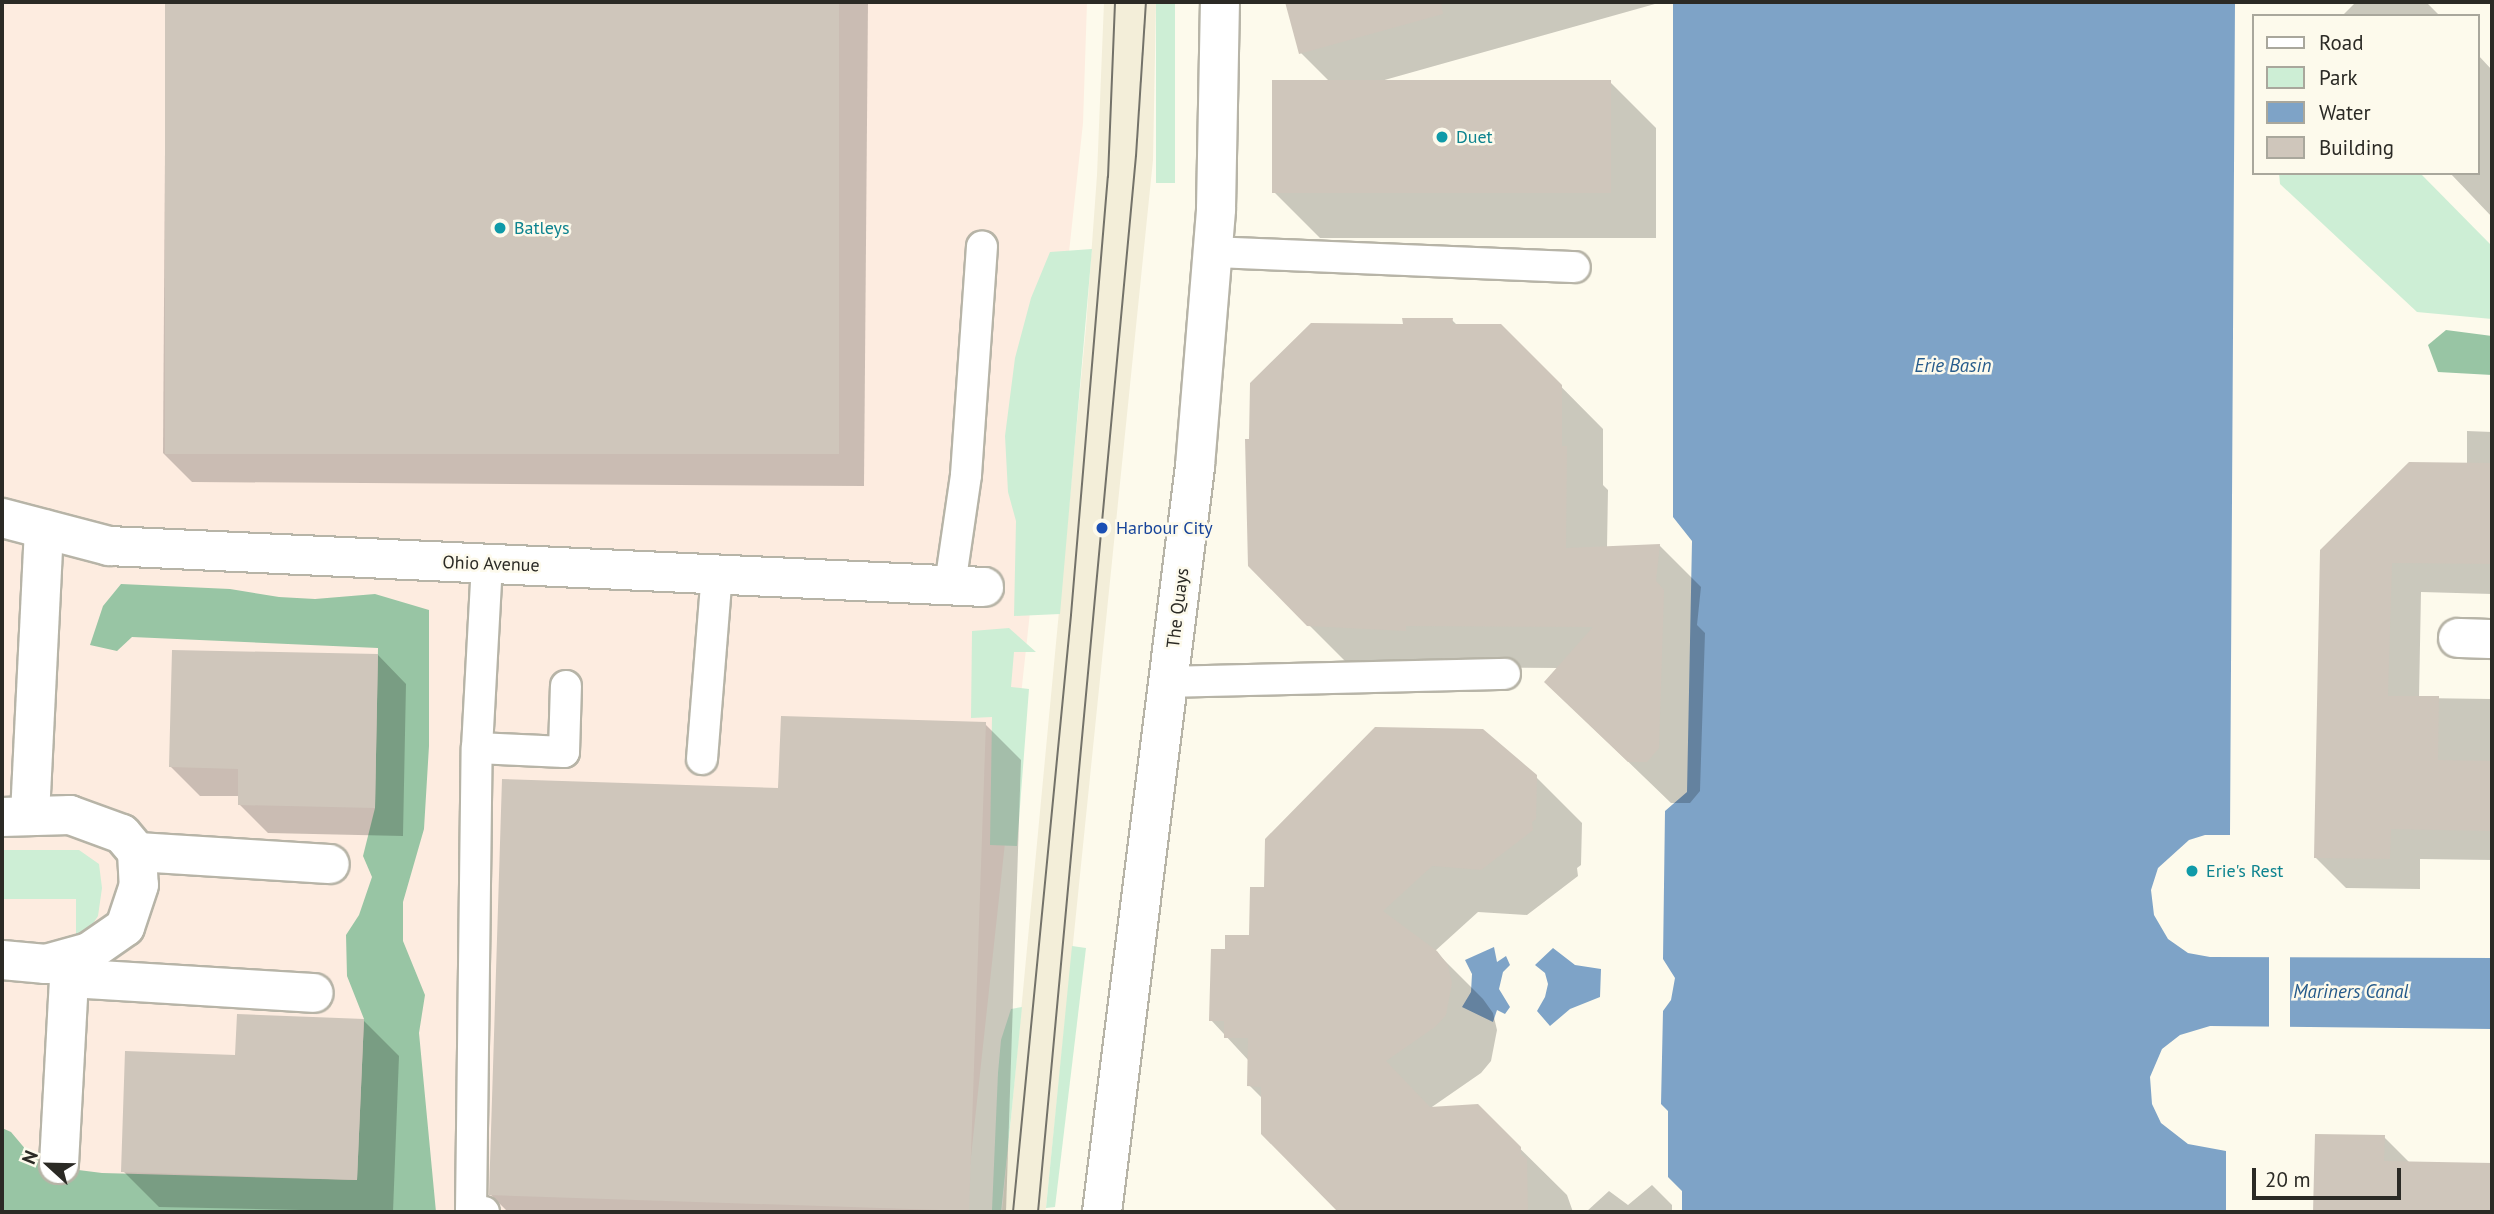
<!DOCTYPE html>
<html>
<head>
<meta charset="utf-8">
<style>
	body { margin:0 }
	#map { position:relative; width:2494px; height:1214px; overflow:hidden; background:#fdfaec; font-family:"PT Sans",sans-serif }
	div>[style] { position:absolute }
	.industrial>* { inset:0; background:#fdece0 }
	.built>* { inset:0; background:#f3eed9 }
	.green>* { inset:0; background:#cdeed5; transform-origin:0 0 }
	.forest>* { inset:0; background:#98c5a4 }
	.water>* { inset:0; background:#7ea3c7 }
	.pier>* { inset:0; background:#fdfaec; transform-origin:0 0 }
	.shadow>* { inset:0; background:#0003 }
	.building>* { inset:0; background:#cfc6bb; transform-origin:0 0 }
	.roads { filter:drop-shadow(2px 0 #b7b4a7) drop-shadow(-2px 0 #b7b4a7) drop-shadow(0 2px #b7b4a7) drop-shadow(0 -2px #b7b4a7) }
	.lane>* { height:30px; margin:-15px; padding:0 15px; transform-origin:15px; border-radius:15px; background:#fff }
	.street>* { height:38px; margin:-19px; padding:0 19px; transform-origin:19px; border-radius:19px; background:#fff }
	.tram>* { height:2px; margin:-1px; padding:0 1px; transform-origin:1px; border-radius:1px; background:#737269 }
	.dots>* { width:19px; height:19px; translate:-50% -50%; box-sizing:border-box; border:4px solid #fdfaec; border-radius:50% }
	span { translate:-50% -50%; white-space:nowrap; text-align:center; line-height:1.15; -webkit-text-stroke:5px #fdfaec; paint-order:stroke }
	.culture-label { font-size:18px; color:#0d838f }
	.left { translate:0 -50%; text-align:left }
	.transit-label { font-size:18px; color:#164399 }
	.street-label { font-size:18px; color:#2b2a25 }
	.water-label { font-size:19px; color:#265b8b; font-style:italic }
	.frame { position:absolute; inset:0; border:4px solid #2b2a25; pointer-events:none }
	.legend { position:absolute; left:2252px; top:14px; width:228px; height:161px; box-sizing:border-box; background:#fdfaec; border:2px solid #a9a79c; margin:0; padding:9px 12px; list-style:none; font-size:21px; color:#2b2a25 }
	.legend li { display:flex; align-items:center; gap:14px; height:35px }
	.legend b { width:35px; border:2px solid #a9a79c }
	.north { position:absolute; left:14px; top:1130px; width:70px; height:70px; -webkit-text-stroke:5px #fdfaec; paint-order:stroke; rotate:292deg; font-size:19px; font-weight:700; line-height:28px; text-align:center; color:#2b2a25 }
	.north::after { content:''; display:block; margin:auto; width:24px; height:32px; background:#2b2a25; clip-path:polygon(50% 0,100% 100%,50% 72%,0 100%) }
	.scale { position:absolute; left:2252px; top:1168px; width:149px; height:32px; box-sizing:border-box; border:4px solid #2b2a25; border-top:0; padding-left:9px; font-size:21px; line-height:24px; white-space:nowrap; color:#2b2a25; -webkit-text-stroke:5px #fdfaec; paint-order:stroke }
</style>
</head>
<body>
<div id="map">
	<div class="industrial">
		<div style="clip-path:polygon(2px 2px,1087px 2px,1083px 123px,965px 1212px,2px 1212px)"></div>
	</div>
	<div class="built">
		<div style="clip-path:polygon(1104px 2px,1156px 2px,1153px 160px,1046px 1208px,1045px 1212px,1002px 1212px,1086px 327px,1097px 175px)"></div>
	</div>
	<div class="green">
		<div style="left:1156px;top:2px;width:19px;height:181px"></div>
		<div style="clip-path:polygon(2279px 173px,2420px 173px,2492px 246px,2492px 319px,2417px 312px,2280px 184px)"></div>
		<div style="clip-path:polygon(1092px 249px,1060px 614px,1014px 616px,1016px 521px,1008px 492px,1005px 436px,1015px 358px,1031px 298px,1050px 252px)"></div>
		<div style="clip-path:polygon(1009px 628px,1036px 652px,1014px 652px,1011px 687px,1029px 689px,1017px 846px,990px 845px,992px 717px,971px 718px,972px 631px)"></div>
		<div style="clip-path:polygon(2px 850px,79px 850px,99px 864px,102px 888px,98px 916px,85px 936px,76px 939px,76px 899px,2px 899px)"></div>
		<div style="clip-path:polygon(1072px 946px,1086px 948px,1055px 1207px,1046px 1208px)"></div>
		<div style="clip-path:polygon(1022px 1007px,1011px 1118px,1001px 1212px,992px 1210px,998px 1073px,1001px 1040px,1011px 1009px)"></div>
	</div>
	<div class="forest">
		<div style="clip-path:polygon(2446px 330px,2492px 336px,2492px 375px,2438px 372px,2428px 345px)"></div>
		<div style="clip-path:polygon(121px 584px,230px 589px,279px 597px,315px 599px,375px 594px,429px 610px,429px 746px,424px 829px,403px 902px,403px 941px,425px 995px,419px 1033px,436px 1212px,2px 1212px,2px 1128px,11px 1132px,27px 1151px,47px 1166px,102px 1173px,357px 1180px,364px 1019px,347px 976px,346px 935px,359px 915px,372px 877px,363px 856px,375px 808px,378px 648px,132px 637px,117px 651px,90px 645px,103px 606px)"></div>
	</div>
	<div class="water">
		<div style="clip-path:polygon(1673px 2px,2235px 2px,2230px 835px,2205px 835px,2189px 840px,2158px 868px,2151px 890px,2154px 915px,2168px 939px,2188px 953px,2210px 957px,2492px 958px,2492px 1029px,2210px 1026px,2180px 1035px,2162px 1049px,2150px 1077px,2152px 1104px,2161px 1123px,2188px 1144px,2226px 1151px,2226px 1212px,1682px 1212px,1682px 1191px,1668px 1177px,1668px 1111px,1661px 1104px,1663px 1011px,1671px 1000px,1675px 978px,1663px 959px,1665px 811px,1687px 792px,1692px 541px,1673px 517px)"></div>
		<div style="clip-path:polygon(1494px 947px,1497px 962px,1506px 956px,1510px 965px,1503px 972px,1499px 989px,1510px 1007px,1505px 1014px,1497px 1010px,1493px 1022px,1462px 1007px,1471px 992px,1472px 974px,1465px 960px)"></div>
		<div style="clip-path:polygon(1553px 948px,1575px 965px,1601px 969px,1600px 997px,1570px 1009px,1550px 1026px,1537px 1011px,1545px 997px,1548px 984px,1545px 973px,1535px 965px)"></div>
	</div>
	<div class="pier">
		<div style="left:2269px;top:954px;width:21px;height:76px"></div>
	</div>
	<div class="shadow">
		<div style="clip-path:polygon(166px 2px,868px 2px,864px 486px,192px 482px,163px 453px)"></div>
		<div style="clip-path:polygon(1286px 2px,1662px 2px,1381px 81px,1610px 82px,1656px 128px,1656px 238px,1320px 238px,1274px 192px,1330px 82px,1301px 53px)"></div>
		<div style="clip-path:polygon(2356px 2px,2426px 2px,2440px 16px,2342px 16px)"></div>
		<div style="clip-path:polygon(2478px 55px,2492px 70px,2492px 217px,2450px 173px,2478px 173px)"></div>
		<div style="clip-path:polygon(1452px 320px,1458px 326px,1501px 326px,1603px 429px,1603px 485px,1608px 490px,1607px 548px,1659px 545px,1701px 587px,1697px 625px,1705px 633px,1700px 791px,1690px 803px,1671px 803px,1588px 723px,1559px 668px,1351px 667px,1250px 566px,1404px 325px)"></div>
		<div style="clip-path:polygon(2467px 431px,2492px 432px,2492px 594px,2421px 592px,2419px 698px,2492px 699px,2492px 860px,2420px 859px,2420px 889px,2346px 888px,2316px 858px,2321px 551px,2467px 464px)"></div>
		<div style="clip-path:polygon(378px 655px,406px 684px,403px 836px,268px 833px,239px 804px,240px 796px,200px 796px,171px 767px)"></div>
		<div style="clip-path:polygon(985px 724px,1021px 760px,1006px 1212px,508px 1212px,490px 1194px,780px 790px)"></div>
		<div style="clip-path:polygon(1536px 777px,1582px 823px,1581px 865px,1577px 868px,1578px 876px,1527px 915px,1478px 912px,1435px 951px,1483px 999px,1493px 1013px,1497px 1030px,1491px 1061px,1481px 1073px,1429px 1109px,1477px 1106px,1567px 1195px,1573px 1212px,1340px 1212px,1263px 1133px,1263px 1099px,1249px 1085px,1249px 1061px,1211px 1020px,1227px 951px,1251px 937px,1266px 889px)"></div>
		<div style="clip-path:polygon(363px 1020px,399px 1056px,393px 1212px,159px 1207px,123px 1171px,237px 1057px)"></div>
		<div style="clip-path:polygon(2317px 1136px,2384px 1137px,2410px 1163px,2492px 1164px,2492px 1212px,2315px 1212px)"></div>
		<div style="clip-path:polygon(1652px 1185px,1672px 1205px,1672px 1212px,1586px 1212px,1609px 1191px,1628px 1205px)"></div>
	</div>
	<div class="building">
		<div style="left:165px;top:2px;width:674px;height:452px"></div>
		<div style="clip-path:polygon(1285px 2px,1441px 2px,1443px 14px,1299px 54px)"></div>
		<div style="left:1272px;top:80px;width:339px;height:113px"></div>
		<div style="clip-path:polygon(1402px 318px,1453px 318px,1452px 324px,1501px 324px,1562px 385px,1562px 446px,1567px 446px,1566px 548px,1660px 544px,1656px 581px,1664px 590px,1659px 748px,1647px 762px,1628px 762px,1544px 682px,1593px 627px,1406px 626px,1406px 631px,1307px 626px,1248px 566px,1245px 439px,1249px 439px,1250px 383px,1311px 323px,1403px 324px)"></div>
		<div style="clip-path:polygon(2409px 462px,2492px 463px,2492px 564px,2392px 563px,2388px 696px,2439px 696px,2438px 760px,2492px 761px,2492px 831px,2391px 829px,2390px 859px,2314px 858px,2320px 550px)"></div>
		<div style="clip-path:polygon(172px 650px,378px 654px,375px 808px,238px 805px,238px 769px,169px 767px)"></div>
		<div style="clip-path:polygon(781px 716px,986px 722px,969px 1211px,489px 1195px,502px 779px,778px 788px)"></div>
		<div style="clip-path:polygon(1375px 727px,1483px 729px,1537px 775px,1536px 819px,1532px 822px,1533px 830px,1481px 870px,1432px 866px,1383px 911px,1437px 951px,1448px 965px,1452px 983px,1446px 1015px,1435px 1027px,1386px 1061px,1430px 1107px,1478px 1104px,1521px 1147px,1521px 1154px,1527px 1159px,1528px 1212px,1338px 1212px,1261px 1134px,1261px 1087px,1247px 1086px,1248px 1038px,1224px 1038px,1224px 1021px,1209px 1021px,1211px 949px,1225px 949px,1225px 935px,1249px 935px,1250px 887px,1264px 887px,1265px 839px)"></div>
		<div style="clip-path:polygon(237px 1014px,364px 1019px,357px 1180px,121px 1172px,125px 1051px,235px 1055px)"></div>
		<div style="clip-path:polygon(2315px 1134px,2385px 1135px,2384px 1161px,2492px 1163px,2492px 1212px,2313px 1212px)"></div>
	</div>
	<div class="roads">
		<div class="lane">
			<div style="left:1213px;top:252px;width:362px;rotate:2.4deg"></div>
			<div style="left:950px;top:585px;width:111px;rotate:-81.7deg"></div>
			<div style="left:966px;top:475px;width:229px;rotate:-86deg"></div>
			<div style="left:1169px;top:682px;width:336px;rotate:-1.4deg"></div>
			<div style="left:477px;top:748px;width:87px;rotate:2.6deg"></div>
			<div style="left:564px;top:752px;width:66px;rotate:-88.3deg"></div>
			<div style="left:702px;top:759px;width:188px;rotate:-85.4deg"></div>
			<div style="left:484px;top:1212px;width:13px;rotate:-176deg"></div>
			<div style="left:471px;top:1211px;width:463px;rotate:-89.3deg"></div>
			<div style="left:477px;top:748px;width:184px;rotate:-86.9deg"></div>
		</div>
		<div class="street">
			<div style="left:2px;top:518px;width:111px;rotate:14.7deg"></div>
			<div style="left:109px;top:546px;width:876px;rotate:2.68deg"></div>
			<div style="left:2458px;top:638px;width:34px;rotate:2deg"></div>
			<div style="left:30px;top:815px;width:286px;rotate:-87.2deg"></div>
			<div style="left:2px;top:817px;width:68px;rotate:-1.7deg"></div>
			<div style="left:70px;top:815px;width:55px;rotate:20.1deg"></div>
			<div style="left:122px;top:834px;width:23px;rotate:50deg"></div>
			<div style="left:137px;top:852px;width:33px;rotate:87deg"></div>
			<div style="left:139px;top:885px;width:44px;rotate:108.4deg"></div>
			<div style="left:125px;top:927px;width:44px;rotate:145.2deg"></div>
			<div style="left:89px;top:952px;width:45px;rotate:164.4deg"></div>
			<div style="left:46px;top:964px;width:44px;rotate:-174.8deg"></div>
			<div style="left:137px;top:852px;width:193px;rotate:3.6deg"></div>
			<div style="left:59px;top:1164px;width:186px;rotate:-86.9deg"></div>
			<div style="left:69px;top:978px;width:245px;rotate:3.5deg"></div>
			<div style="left:1102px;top:1212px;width:752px;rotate:-82.89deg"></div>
			<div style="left:1195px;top:466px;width:258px;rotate:-85.3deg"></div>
			<div style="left:1216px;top:209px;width:207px;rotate:-88.9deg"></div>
		</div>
	</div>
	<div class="tram">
		<div style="left:1013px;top:1212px;width:600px;rotate:-84.45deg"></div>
		<div style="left:1071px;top:615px;width:440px;rotate:-85.2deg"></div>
		<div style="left:1108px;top:177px;width:175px;rotate:-87.7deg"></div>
		<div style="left:1038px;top:1212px;width:1061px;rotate:-84.7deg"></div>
		<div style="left:1136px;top:156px;width:154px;rotate:-86.3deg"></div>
	</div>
	<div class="dots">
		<div style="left:1442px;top:137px;background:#0f9aa8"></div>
		<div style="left:500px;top:228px;background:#0f9aa8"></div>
		<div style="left:1102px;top:528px;background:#1a4fb4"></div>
		<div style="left:2192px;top:871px;background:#0f9aa8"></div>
	</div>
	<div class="culture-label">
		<span class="left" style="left:1456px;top:137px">Duet</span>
		<span class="left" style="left:514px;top:228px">Batleys</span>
		<span class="left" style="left:2206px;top:871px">Erie's Rest</span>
	</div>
	<div class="transit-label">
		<span class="left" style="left:1116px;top:528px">Harbour City</span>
	</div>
	<div class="street-label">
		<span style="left:491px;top:564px;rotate:2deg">Ohio Avenue</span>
		<span style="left:1178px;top:608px;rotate:-83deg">The Quays</span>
	</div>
	<div class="water-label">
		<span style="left:1953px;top:366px">Erie Basin</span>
		<span style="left:2351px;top:992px">Mariners Canal</span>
	</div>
	<div class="frame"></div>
	<ul class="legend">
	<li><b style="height:9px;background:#fff"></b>Road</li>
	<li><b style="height:19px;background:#cdeed5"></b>Park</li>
	<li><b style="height:19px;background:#7ea3c7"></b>Water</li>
	<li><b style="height:19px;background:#cfc6bb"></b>Building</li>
	</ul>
	<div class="north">N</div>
	<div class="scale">20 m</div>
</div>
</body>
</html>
